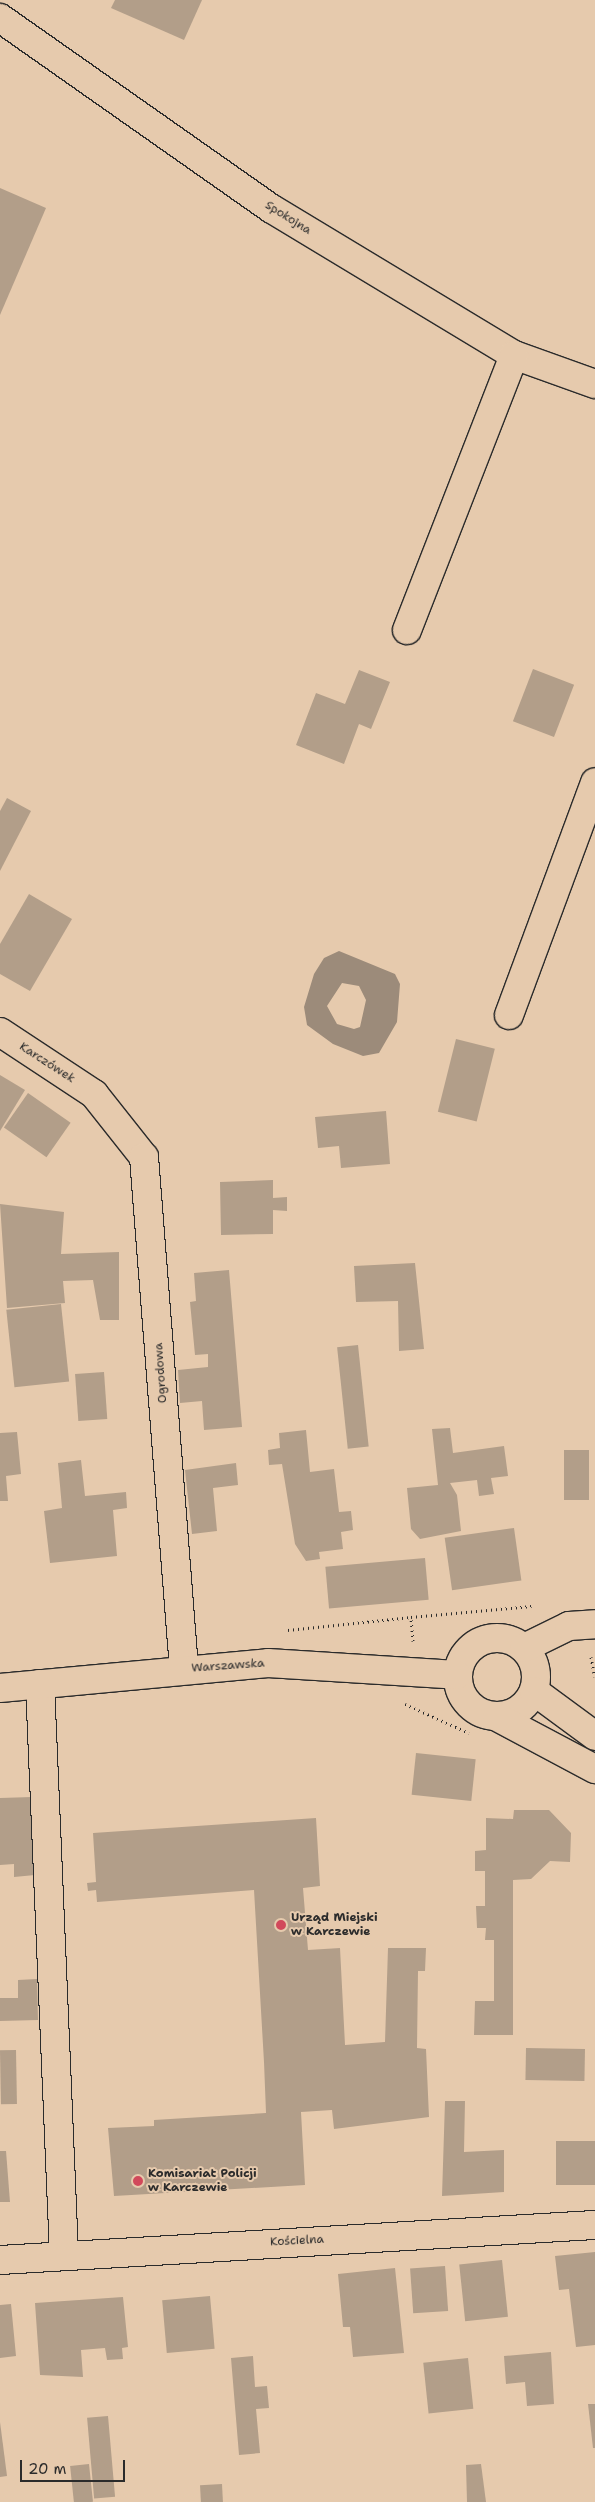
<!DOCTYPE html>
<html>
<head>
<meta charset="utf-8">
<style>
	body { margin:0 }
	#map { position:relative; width:595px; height:2502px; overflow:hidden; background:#e6caad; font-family:"Shantell Sans",sans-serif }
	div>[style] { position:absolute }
	.water>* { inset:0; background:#9c8b7a }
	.building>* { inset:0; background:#b29e89; transform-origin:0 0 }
	.path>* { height:3px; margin-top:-1.5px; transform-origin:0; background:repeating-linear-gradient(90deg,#2b2b2b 0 1px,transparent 0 5px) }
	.roads { filter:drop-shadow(1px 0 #2b2b2b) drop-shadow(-1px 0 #2b2b2b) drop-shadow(0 1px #2b2b2b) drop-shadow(0 -1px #2b2b2b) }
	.minor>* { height:28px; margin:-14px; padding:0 14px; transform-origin:14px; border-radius:14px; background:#e6caad }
	.minor>.ring { margin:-14px; padding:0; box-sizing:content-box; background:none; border:28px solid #e6caad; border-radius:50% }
	.dots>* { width:14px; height:14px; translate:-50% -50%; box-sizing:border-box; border:2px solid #e6caad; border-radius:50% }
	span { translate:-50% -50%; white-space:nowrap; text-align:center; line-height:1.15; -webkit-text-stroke:4px #e6caad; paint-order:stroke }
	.street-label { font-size:12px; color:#2b2b2b }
	.poi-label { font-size:12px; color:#2b2b2b; font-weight:700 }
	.left { translate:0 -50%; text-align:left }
	.scale { position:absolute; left:20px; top:2460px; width:105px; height:22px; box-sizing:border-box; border:2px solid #2b2b2b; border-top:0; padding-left:6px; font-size:15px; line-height:18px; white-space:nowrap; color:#2b2b2b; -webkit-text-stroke:4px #e6caad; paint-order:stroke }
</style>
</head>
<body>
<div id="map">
	<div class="water">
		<div style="clip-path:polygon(evenodd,339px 951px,395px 974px,400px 984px,397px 1022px,379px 1053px,363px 1056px,333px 1044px,307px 1025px,304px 1007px,314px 974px,324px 958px,339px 951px,342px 983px,359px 986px,366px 1000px,360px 1027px,354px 1029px,337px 1024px,327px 1006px,342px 983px)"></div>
	</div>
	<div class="building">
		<div style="clip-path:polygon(115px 0,202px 0,184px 40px,111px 8px)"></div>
		<div style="clip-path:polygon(0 188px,46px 208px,0 315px)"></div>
		<div style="left:533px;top:669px;width:44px;height:56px;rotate:21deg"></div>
		<div style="clip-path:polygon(359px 670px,390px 682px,371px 729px,359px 724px,344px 764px,296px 745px,316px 693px,345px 704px)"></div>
		<div style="clip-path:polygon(7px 798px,31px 811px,0 871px,0 811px)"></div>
		<div style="clip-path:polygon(29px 894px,72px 919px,30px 991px,0 974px,0 944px)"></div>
		<div style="left:456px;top:1039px;width:40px;height:75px;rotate:14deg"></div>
		<div style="clip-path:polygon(0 1075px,25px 1090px,0 1131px)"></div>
		<div style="left:28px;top:1093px;width:52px;height:42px;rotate:35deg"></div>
		<div style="clip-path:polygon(386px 1111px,390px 1164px,341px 1168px,339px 1146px,318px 1148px,315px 1117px)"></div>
		<div style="clip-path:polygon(273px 1180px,273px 1198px,287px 1197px,287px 1211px,273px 1210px,273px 1234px,221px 1235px,220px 1182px)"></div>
		<div style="clip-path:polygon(0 1204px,64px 1212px,61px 1254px,119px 1252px,119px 1320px,100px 1320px,93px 1280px,63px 1281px,65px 1303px,7px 1308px)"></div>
		<div style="clip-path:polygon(415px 1263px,424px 1349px,399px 1351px,398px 1301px,356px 1302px,354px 1266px)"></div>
		<div style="clip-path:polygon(229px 1270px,242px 1427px,204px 1430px,202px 1401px,180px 1403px,178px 1370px,208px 1367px,208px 1354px,195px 1355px,190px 1302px,196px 1301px,194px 1273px)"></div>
		<div style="left:61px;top:1304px;width:78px;height:55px;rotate:84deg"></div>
		<div style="left:358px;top:1345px;width:102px;height:21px;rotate:84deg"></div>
		<div style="left:104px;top:1372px;width:47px;height:29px;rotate:86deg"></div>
		<div style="clip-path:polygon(450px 1428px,453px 1453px,504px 1446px,508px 1476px,491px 1478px,494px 1494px,479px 1496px,477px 1480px,450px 1483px,457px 1495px,461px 1531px,420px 1539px,411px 1529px,407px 1488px,438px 1485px,432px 1429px)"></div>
		<div style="clip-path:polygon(306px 1430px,310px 1472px,334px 1469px,339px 1512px,351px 1511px,353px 1530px,341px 1532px,343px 1549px,319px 1552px,320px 1559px,306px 1561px,295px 1544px,282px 1464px,269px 1465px,268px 1450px,280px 1448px,279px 1433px)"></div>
		<div style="clip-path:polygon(17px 1432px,21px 1474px,6px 1476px,8px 1501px,0 1501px,0 1433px)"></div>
		<div style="left:564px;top:1450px;width:25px;height:50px"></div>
		<div style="clip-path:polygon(81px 1460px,85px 1496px,126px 1492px,127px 1508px,113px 1510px,117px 1556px,50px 1563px,44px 1511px,62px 1508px,58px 1463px)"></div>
		<div style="clip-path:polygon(236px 1463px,238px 1485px,213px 1488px,217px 1531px,192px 1534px,185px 1470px)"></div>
		<div style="left:514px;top:1528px;width:53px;height:70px;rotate:82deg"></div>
		<div style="left:425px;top:1558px;width:42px;height:100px;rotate:85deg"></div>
		<div style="left:416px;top:1753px;width:60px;height:42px;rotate:6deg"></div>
		<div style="clip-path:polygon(32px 1797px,35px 1875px,14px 1877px,14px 1864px,0 1865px,0 1798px)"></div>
		<div style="clip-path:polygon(514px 1810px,549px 1810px,571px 1833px,570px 1862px,550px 1861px,531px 1879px,513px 1880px,513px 2035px,474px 2035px,475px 2001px,494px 2001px,494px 1940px,485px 1940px,486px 1928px,477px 1928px,476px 1906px,485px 1906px,485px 1871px,475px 1871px,475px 1851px,486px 1850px,486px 1818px,513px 1819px)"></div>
		<div style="clip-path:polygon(316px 1818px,320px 1886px,303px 1888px,308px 1950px,340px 1948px,345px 2045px,385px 2042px,388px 1948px,426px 1948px,425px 1971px,418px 1971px,417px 2048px,426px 2049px,429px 2117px,334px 2129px,332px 2110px,301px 2112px,305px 2185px,114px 2196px,108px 2128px,154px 2126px,154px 2120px,266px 2113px,264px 2062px,254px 1890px,97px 1902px,96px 1890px,88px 1891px,87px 1883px,96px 1882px,93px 1833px)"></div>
		<div style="clip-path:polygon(37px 1979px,38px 2020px,0 2021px,0 1998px,18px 1998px,18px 1980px)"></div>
		<div style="left:526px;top:2048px;width:59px;height:32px;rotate:1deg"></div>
		<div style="left:16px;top:2050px;width:54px;height:16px;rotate:89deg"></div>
		<div style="clip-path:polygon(445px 2101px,465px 2101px,464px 2152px,504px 2150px,504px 2192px,442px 2196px)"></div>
		<div style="left:595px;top:2141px;width:44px;height:39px;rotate:90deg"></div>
		<div style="clip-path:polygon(0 2151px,6px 2151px,10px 2202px,0 2202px)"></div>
		<div style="clip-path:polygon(595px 2252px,595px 2345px,576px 2347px,569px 2289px,559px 2290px,555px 2256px)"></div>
		<div style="left:502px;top:2260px;width:57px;height:43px;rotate:84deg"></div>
		<div style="left:445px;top:2266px;width:45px;height:35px;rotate:86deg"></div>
		<div style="clip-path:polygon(395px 2268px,404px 2353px,353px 2357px,350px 2327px,343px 2327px,338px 2274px)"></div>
		<div style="left:210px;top:2296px;width:53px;height:48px;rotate:85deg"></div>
		<div style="clip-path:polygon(123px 2297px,128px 2347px,122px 2348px,123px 2359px,107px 2360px,105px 2348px,81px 2350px,83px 2377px,40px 2375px,35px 2303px)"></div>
		<div style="clip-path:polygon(11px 2304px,16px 2356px,0 2358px,0 2305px)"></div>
		<div style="clip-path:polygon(551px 2352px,554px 2404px,527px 2406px,525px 2382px,506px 2384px,504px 2356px)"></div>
		<div style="clip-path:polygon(253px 2356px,255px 2387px,267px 2386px,269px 2408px,256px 2409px,260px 2453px,239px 2455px,231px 2358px)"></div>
		<div style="left:468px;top:2358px;width:51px;height:45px;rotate:84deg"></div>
		<div style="clip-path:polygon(588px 2404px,595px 2404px,595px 2448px,593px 2448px)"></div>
		<div style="left:108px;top:2416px;width:81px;height:21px;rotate:85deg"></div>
		<div style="clip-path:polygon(0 2422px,7px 2476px,0 2477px)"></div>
		<div style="left:89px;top:2464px;width:38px;height:19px;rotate:84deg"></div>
		<div style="clip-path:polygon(481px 2464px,486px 2502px,467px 2502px,466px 2465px)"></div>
		<div style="left:222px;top:2484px;width:18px;height:22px;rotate:87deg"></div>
	</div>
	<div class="path">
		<div style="left:288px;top:1630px;width:124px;rotate:-6deg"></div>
		<div style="left:413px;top:1641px;width:24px;rotate:-95deg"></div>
		<div style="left:411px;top:1617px;width:121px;rotate:-5.2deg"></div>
		<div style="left:591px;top:1657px;width:20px;rotate:79deg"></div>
		<div style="left:405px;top:1704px;width:70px;rotate:24.4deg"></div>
	</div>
	<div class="roads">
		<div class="minor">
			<div style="left:0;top:18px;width:332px;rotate:35.1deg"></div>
			<div style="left:272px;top:209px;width:283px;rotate:31.1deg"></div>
			<div style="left:514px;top:355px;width:86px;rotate:19.7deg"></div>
			<div style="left:407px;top:630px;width:295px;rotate:-68.7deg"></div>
			<div style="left:509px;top:1015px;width:248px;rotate:-69.7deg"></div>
			<div style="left:0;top:1032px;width:113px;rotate:33.4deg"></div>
			<div style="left:94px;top:1094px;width:80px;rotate:51.6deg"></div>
			<div style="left:144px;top:1157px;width:514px;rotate:85.53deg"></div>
			<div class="ring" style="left:458px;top:1638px;width:50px;height:50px"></div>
			<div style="left:524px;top:1648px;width:50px;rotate:-26.1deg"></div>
			<div style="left:569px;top:1626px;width:26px;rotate:-4deg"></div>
			<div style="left:40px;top:1684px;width:572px;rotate:87.59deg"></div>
			<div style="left:0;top:1688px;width:269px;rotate:-5.3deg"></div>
			<div style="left:268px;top:1663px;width:189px;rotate:3.6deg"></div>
			<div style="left:534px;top:1691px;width:76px;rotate:36.4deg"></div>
			<div style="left:497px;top:1717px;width:111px;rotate:28deg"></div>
			<div style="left:0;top:2260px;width:596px;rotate:-3.37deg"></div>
		</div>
	</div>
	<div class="dots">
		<div style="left:281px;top:1925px;background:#d1495b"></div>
		<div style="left:138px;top:2181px;background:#d1495b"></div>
	</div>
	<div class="street-label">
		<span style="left:288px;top:218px;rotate:32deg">Spokojna</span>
		<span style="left:47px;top:1063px;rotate:33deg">Karczówek</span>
		<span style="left:161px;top:1373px;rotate:-94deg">Ogrodowa</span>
		<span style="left:228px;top:1666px;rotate:-4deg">Warszawska</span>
		<span style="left:297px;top:2241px;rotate:-3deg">Kościelna</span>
	</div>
	<div class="poi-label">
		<span class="left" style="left:291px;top:1925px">Urząd Miejski<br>w Karczewie</span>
		<span class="left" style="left:148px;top:2181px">Komisariat Policji<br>w Karczewie</span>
	</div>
	<div class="scale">20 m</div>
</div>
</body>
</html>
